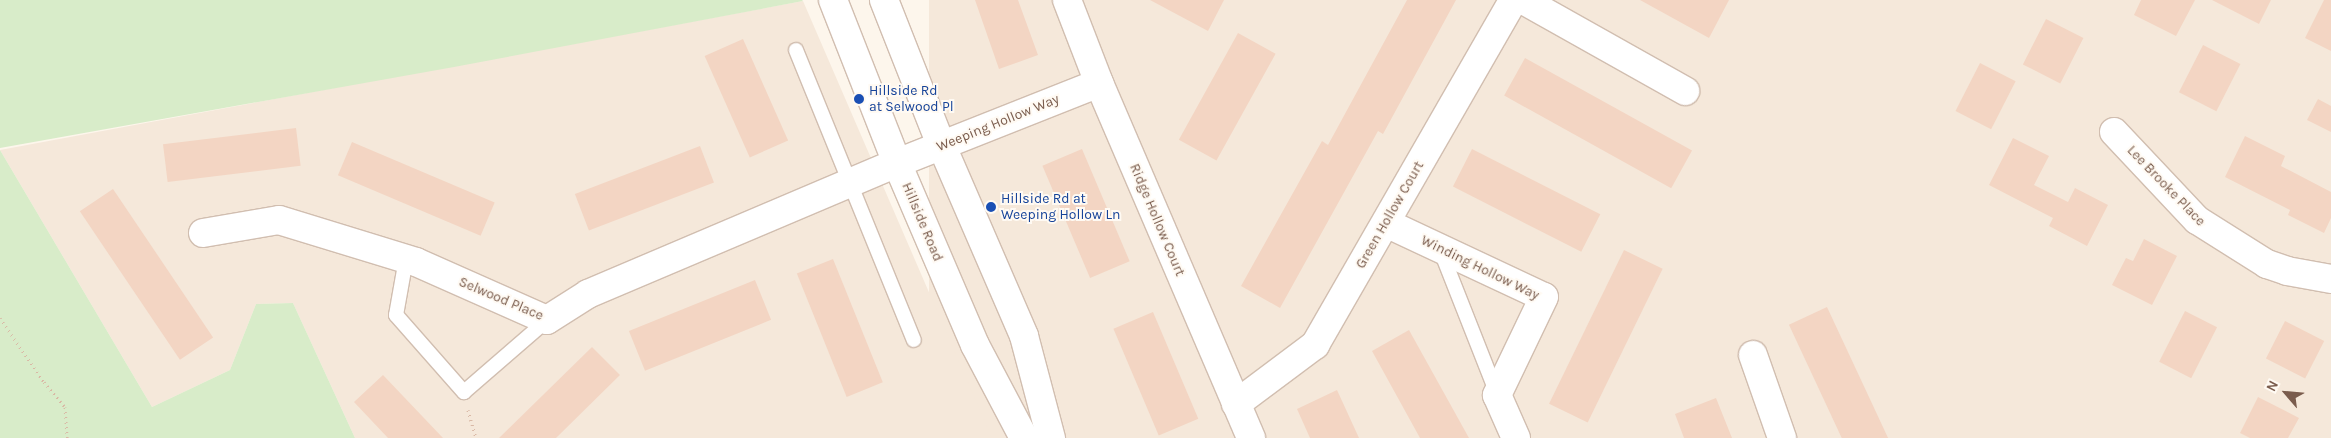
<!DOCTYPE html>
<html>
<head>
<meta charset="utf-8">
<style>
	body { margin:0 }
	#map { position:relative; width:2331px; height:438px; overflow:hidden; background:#fdf6ec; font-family:Karla,sans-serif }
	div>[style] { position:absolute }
	.residential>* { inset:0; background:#f5e8da; transform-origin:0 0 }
	.green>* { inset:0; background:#d8ecc9 }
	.building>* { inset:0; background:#f3d5c3; transform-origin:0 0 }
	.path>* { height:3px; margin-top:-1.5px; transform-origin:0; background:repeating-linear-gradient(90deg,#d9b8a5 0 1px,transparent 0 5px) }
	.roads { filter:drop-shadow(1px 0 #d1beb0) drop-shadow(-1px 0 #d1beb0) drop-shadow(0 1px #d1beb0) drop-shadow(0 -1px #d1beb0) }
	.lane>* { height:14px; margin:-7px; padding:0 7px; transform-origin:7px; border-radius:7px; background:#fff }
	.street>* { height:28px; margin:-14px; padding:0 14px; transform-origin:14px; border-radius:14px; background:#fff }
	.secondary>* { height:28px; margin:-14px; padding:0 14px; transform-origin:14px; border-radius:14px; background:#fff }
	.dots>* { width:14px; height:14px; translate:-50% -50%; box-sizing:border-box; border:2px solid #fffaf3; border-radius:50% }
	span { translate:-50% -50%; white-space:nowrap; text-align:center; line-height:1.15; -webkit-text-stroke:4px #fffaf3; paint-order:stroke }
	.transit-label { font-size:14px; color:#164399 }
	.left { translate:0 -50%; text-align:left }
	.street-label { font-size:14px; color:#7a5c4d }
	.north { position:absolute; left:2261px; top:368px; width:50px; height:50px; -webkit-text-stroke:4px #fffaf3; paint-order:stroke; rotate:297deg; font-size:14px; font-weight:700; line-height:20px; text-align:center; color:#7a5c4d }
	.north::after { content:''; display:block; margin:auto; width:18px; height:22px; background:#7a5c4d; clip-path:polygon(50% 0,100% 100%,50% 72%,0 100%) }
</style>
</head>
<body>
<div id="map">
	<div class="residential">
		<div style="left:929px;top:0;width:1402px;height:472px"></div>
		<div style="clip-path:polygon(803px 1px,992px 438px,355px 438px,293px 303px,256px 304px,230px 370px,152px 407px,0 150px)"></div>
	</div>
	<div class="green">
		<div style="clip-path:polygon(0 0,802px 0,803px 1px,454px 67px,0 148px)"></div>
		<div style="clip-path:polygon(0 150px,152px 407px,230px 370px,256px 304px,293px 303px,355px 438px,0 438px)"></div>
	</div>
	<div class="building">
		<div style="clip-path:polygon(975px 0,1018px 0,1038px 55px,999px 69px)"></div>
		<div style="clip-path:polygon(1150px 0,1224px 0,1208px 31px)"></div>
		<div style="clip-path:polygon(1407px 0,1456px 0,1383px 134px,1378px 131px,1280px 308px,1241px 286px,1322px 141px,1328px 145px)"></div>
		<div style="clip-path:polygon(1640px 0,1729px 0,1709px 38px)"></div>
		<div style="clip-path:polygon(2141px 0,2195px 0,2176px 36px,2134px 15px)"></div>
		<div style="clip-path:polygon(2212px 0,2271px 0,2259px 24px)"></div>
		<div style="clip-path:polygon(2324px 0,2331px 0,2331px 51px,2305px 38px)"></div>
		<div style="left:2046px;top:19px;width:42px;height:51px;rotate:27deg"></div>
		<div style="left:1238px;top:33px;width:43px;height:122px;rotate:29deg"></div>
		<div style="left:743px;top:39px;width:111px;height:42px;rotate:66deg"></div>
		<div style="left:2203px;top:45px;width:42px;height:53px;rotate:27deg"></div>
		<div style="left:1525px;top:58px;width:191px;height:43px;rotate:29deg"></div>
		<div style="left:1980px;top:63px;width:40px;height:54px;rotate:27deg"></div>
		<div style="clip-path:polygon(2318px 99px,2331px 106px,2331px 132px,2307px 120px)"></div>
		<div style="left:296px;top:128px;width:38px;height:134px;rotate:83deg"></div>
		<div style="clip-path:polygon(2245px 136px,2285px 156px,2281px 166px,2331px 192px,2331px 218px,2324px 233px,2288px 215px,2290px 210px,2225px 177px)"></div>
		<div style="clip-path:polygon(2013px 138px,2049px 156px,2034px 185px,2068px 202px,2075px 188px,2108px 205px,2087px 246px,2049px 226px,2053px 218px,1989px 185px)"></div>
		<div style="left:352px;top:142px;width:155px;height:36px;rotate:23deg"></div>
		<div style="left:700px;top:146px;width:39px;height:134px;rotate:69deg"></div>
		<div style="left:1082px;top:149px;width:122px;height:43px;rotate:67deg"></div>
		<div style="left:1472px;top:149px;width:144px;height:42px;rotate:27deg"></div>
		<div style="left:113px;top:189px;width:179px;height:40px;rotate:56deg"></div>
		<div style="clip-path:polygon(2144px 239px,2177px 256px,2152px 305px,2112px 285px,2126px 258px,2133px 261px)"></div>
		<div style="left:1624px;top:250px;width:43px;height:171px;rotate:26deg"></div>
		<div style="left:833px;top:259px;width:133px;height:39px;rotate:68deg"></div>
		<div style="left:755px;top:280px;width:43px;height:136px;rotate:68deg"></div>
		<div style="left:1827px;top:307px;width:145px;height:42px;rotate:65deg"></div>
		<div style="left:2185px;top:311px;width:36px;height:57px;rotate:27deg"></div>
		<div style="left:1153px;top:312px;width:116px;height:43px;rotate:67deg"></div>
		<div style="left:2285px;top:321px;width:44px;height:42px;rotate:27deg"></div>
		<div style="clip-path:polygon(1409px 330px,1469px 438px,1420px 438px,1372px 351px)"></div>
		<div style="clip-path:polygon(592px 347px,620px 375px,556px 438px,499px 438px)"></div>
		<div style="clip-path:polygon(383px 375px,443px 438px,388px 438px,354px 402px)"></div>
		<div style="clip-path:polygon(1337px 390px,1359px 438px,1310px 438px,1297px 409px)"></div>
		<div style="clip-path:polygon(2258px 397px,2299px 418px,2288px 438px,2250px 438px,2240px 433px)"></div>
		<div style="clip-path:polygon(1716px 398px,1732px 438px,1684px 438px,1675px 414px)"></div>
	</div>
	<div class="path">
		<div style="left:0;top:318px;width:78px;rotate:55.5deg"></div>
		<div style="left:44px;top:382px;width:33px;rotate:50deg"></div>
		<div style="left:65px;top:407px;width:31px;rotate:86deg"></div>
		<div style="left:468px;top:410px;width:29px;rotate:74deg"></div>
	</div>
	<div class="roads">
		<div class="lane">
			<div style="left:796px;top:50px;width:313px;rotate:67.9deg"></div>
			<div style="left:1440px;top:249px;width:156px;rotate:68.5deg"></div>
			<div style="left:406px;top:259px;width:57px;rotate:100.1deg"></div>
			<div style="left:396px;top:315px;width:103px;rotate:48.6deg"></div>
			<div style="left:464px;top:392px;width:110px;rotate:-40.9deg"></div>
		</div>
		<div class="street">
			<div style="left:1067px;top:0;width:89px;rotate:68.9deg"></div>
			<div style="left:1099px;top:83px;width:386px;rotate:66.8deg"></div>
			<div style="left:1523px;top:0;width:186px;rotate:29.3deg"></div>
			<div style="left:2114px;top:132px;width:121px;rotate:46.7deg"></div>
			<div style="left:2197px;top:220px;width:83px;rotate:32.2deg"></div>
			<div style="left:2267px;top:264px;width:21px;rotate:19deg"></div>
			<div style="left:2287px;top:271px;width:45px;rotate:10.3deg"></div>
			<div style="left:1386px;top:223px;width:174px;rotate:25.1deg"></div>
			<div style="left:1544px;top:297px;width:109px;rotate:115.6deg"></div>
			<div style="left:1497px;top:395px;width:47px;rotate:66.2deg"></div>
			<div style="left:203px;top:233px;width:77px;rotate:-9.7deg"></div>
			<div style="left:279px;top:220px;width:143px;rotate:17deg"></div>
			<div style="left:416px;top:262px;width:143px;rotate:23.9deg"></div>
			<div style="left:547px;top:320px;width:49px;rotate:-32.4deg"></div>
			<div style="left:588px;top:294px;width:336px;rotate:-23deg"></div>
			<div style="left:897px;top:163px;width:217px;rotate:-21.6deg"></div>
			<div style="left:1753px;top:355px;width:88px;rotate:70.7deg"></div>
			<div style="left:1236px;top:404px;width:99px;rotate:-36.8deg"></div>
			<div style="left:1315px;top:345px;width:398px;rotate:-60.1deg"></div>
		</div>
		<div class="secondary">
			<div style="left:833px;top:0;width:175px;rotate:68.6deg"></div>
			<div style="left:897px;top:163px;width:198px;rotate:66.8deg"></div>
			<div style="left:975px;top:345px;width:105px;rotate:62.2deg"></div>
			<div style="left:884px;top:0;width:147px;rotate:68.5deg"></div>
			<div style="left:938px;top:137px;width:217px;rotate:66.6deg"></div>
			<div style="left:1024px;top:336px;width:106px;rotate:75.2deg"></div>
		</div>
	</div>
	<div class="dots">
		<div style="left:859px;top:99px;background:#1a4fb4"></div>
		<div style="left:991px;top:207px;background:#1a4fb4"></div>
	</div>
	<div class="transit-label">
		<span class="left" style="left:869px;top:99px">Hillside Rd<br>at Selwood Pl</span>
		<span class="left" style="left:1001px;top:207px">Hillside Rd at<br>Weeping Hollow Ln</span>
	</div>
	<div class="street-label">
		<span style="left:998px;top:123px;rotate:-22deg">Weeping Hollow Way</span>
		<span style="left:2166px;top:186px;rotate:46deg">Lee Brooke Place</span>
		<span style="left:1390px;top:215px;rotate:-60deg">Green Hollow Court</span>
		<span style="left:1157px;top:220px;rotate:67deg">Ridge Hollow Court</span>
		<span style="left:922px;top:222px;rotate:67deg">Hillside Road</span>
		<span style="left:1480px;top:268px;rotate:26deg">Winding Hollow Way</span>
		<span style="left:501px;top:299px;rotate:23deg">Selwood Place</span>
	</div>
	<div class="north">N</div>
</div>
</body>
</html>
